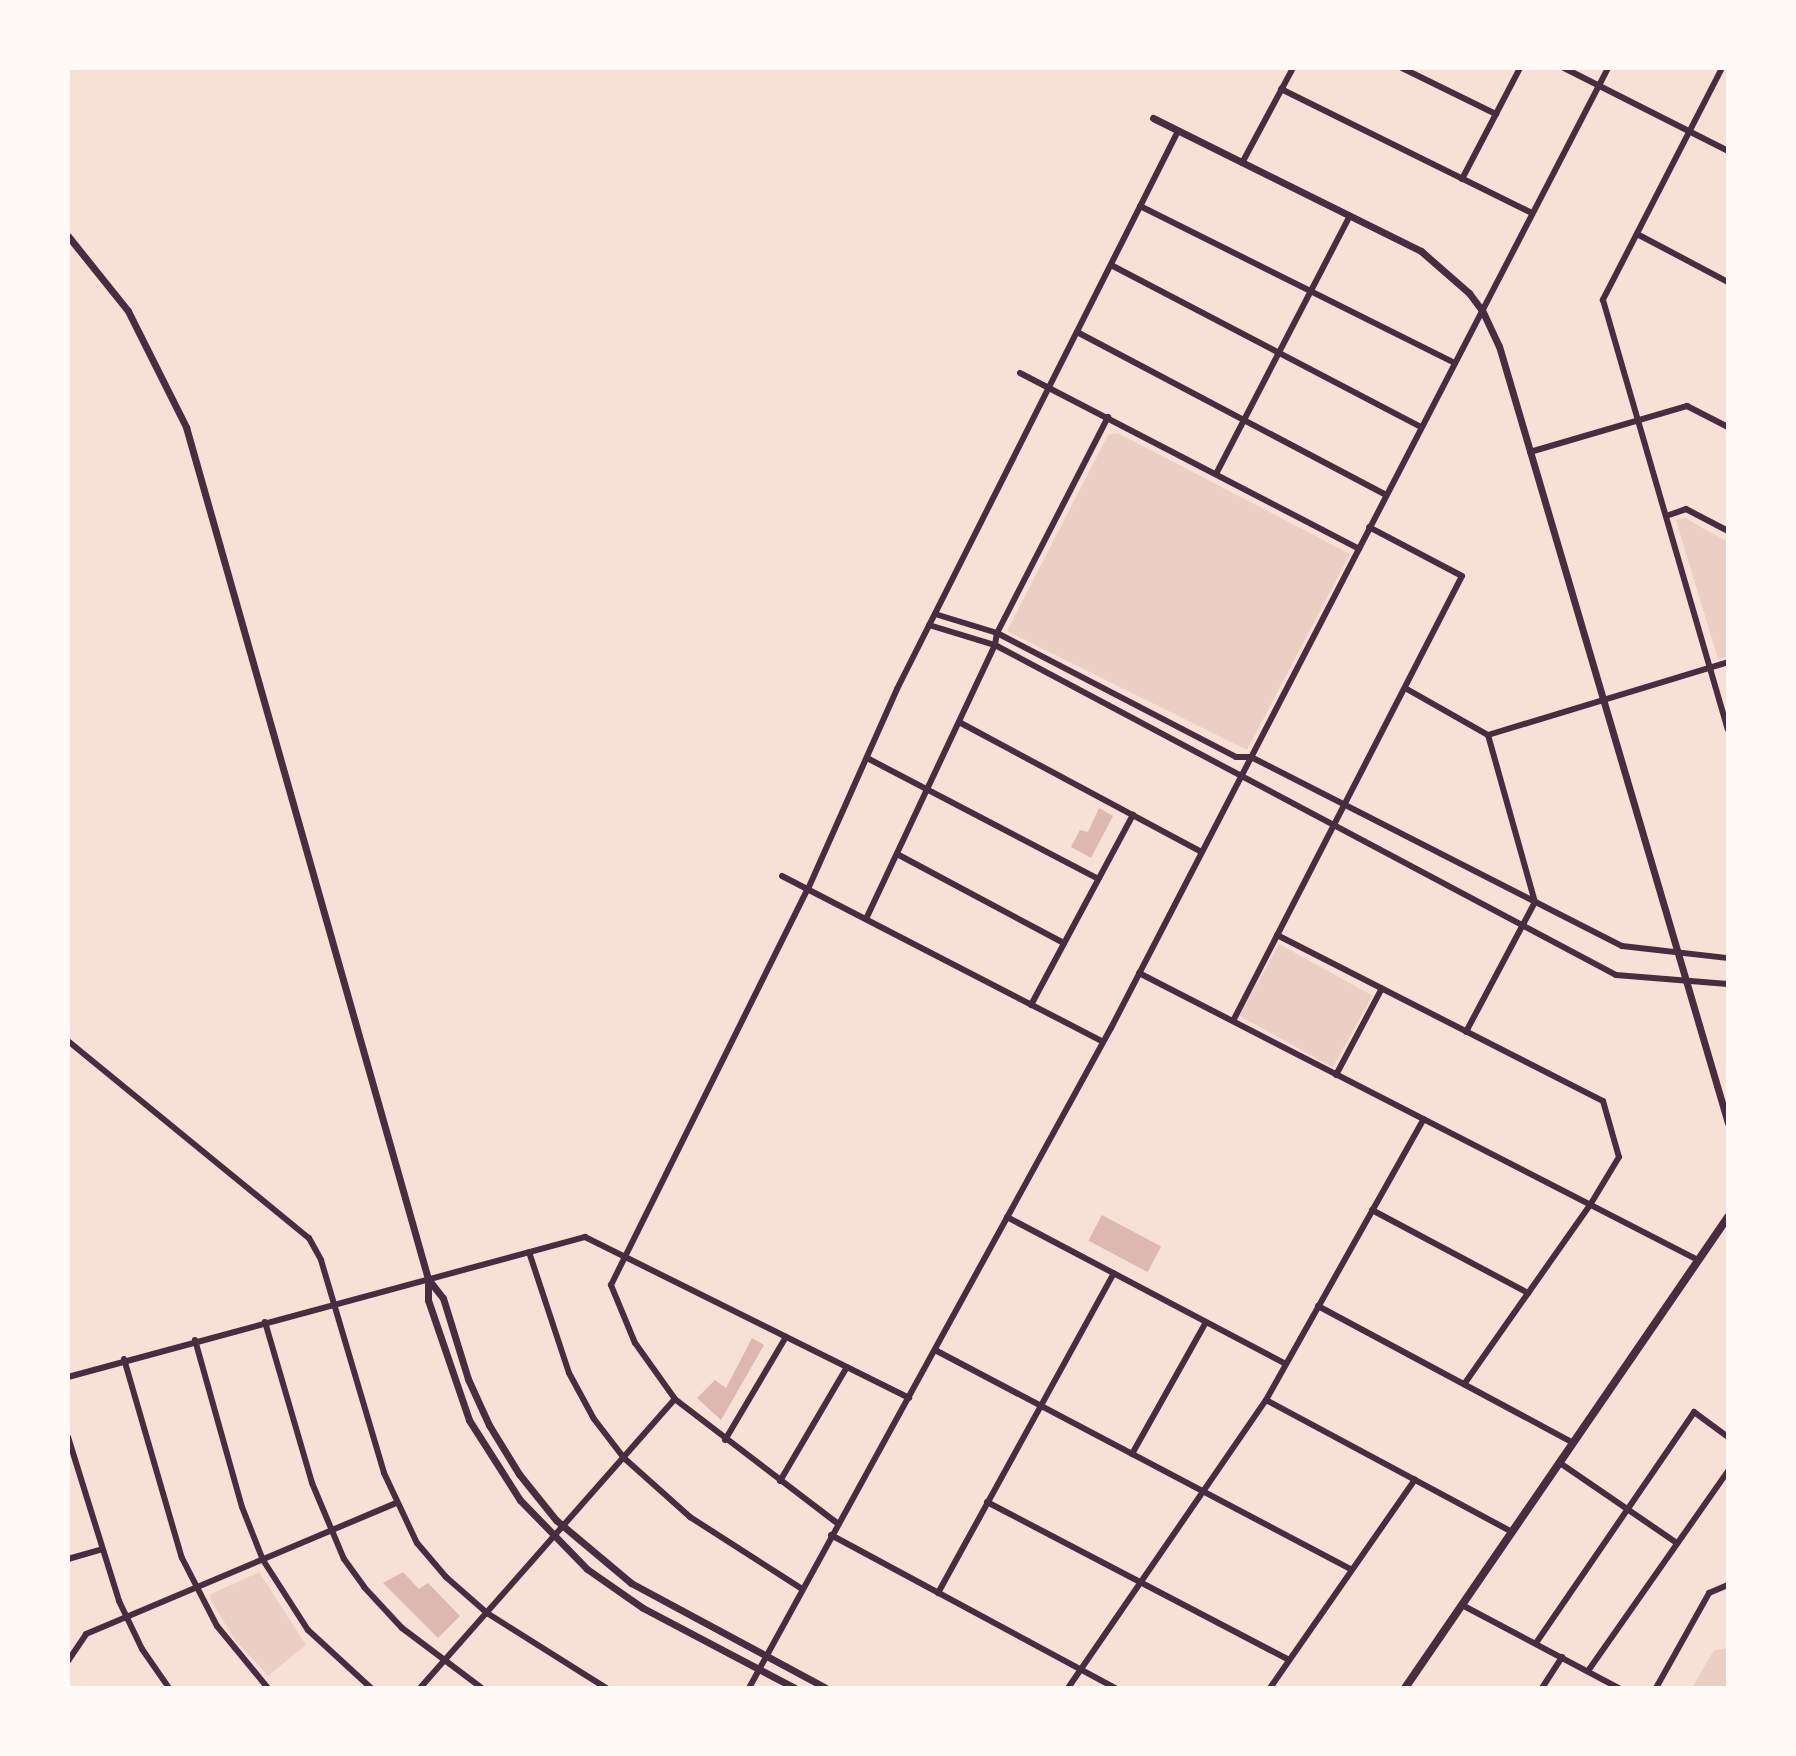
<!DOCTYPE html>
<html>
<head>
<meta charset="utf-8">
<style>
	body { margin:0 }
	#map { position:relative; width:1796px; height:1756px; overflow:hidden; background:#f7e1d7; font-family:"Work Sans",sans-serif }
	div>[style] { position:absolute }
	.green>* { inset:0; background:#ebcfc5; transform-origin:0 0 }
	.water>* { inset:0; background:#dcb8b0; transform-origin:0 0 }
	.minor>* { height:6px; margin:-3px; padding:0 3px; transform-origin:3px; border-radius:3px; background:#4a2c40 }
	.tertiary>* { height:7px; margin:-3.5px; padding:0 3.5px; transform-origin:3.5px; border-radius:3.5px; background:#4a2c40 }
	.secondary>* { height:8px; margin:-4px; padding:0 4px; transform-origin:4px; border-radius:4px; background:#4a2c40 }
	span { translate:-50% -50%; white-space:nowrap; text-align:center; line-height:1.15; -webkit-text-stroke:6px #fffaf5; paint-order:stroke }
	.frame { position:absolute; inset:0; border:70px solid #fffaf5; pointer-events:none }
</style>
</head>
<body>
<div id="map">
	<div class="green">
		<div style="clip-path:polygon(1118px 433px,1350px 554px,1247px 750px,1007px 631px,1108px 435px)"></div>
		<div style="clip-path:polygon(1685px 518px,1728px 542px,1728px 656px,1718px 659px,1676px 520px)"></div>
		<div style="left:1279px;top:944px;width:107px;height:82px;rotate:29deg"></div>
		<div style="clip-path:polygon(259px 1572px,306px 1645px,268px 1676px,235px 1640px,210px 1599px,211px 1594px)"></div>
		<div style="clip-path:polygon(1728px 1648px,1728px 1688px,1692px 1688px,1714px 1650px)"></div>
	</div>
	<div class="water">
		<div style="clip-path:polygon(1099px 808px,1113px 816px,1091px 858px,1071px 847px,1080px 830px,1088px 832px)"></div>
		<div style="left:1102px;top:1215px;width:67px;height:29px;rotate:28deg"></div>
		<div style="clip-path:polygon(752px 1338px,764px 1345px,721px 1420px,697px 1398px,715px 1380px,726px 1388px)"></div>
		<div style="clip-path:polygon(403px 1572px,419px 1589px,428px 1583px,460px 1616px,438px 1638px,383px 1583px)"></div>
	</div>
	<div class="minor">
		<div style="left:1402px;top:68px;width:105px;rotate:26.1deg"></div>
		<div style="left:1564px;top:68px;width:184px;rotate:26.8deg"></div>
		<div style="left:1722px;top:68px;width:261px;rotate:117.2deg"></div>
		<div style="left:1603px;top:300px;width:447px;rotate:73.8deg"></div>
		<div style="left:1281px;top:89px;width:280px;rotate:26.3deg"></div>
		<div style="left:1242px;top:163px;width:108px;rotate:-61.8deg"></div>
		<div style="left:1462px;top:179px;width:125px;rotate:-62.4deg"></div>
		<div style="left:1140px;top:206px;width:352px;rotate:26.5deg"></div>
		<div style="left:1637px;top:234px;width:103px;rotate:27.8deg"></div>
		<div style="left:1111px;top:265px;width:350px;rotate:27.6deg"></div>
		<div style="left:1077px;top:332px;width:349px;rotate:27.8deg"></div>
		<div style="left:1020px;top:373px;width:382px;rotate:27.4deg"></div>
		<div style="left:1530px;top:452px;width:164px;rotate:-16.3deg"></div>
		<div style="left:1687px;top:406px;width:46px;rotate:27.1deg"></div>
		<div style="left:1216px;top:474px;width:291px;rotate:-62.6deg"></div>
		<div style="left:1666px;top:516px;width:21px;rotate:-19deg"></div>
		<div style="left:1686px;top:509px;width:47px;rotate:27.6deg"></div>
		<div style="left:935px;top:614px;width:65px;rotate:17deg"></div>
		<div style="left:997px;top:633px;width:269px;rotate:27.4deg"></div>
		<div style="left:1236px;top:757px;width:15px"></div>
		<div style="left:1251px;top:757px;width:416px;rotate:27deg"></div>
		<div style="left:1622px;top:946px;width:107px;rotate:6.5deg"></div>
		<div style="left:929px;top:625px;width:69px;rotate:16.9deg"></div>
		<div style="left:995px;top:645px;width:703px;rotate:27.99deg"></div>
		<div style="left:1616px;top:975px;width:112px;rotate:4.6deg"></div>
		<div style="left:1405px;top:688px;width:95px;rotate:29.5deg"></div>
		<div style="left:1488px;top:735px;width:173px;rotate:74.3deg"></div>
		<div style="left:1535px;top:902px;width:147px;rotate:118deg"></div>
		<div style="left:959px;top:722px;width:275px;rotate:28.2deg"></div>
		<div style="left:1488px;top:735px;width:251px;rotate:-16.9deg"></div>
		<div style="left:867px;top:758px;width:261px;rotate:27.6deg"></div>
		<div style="left:897px;top:854px;width:189px;rotate:28.1deg"></div>
		<div style="left:782px;top:876px;width:361px;rotate:27.3deg"></div>
		<div style="left:866px;top:919px;width:303px;rotate:-64.8deg"></div>
		<div style="left:995px;top:645px;width:12px;rotate:-81deg"></div>
		<div style="left:997px;top:633px;width:243px;rotate:-62.8deg"></div>
		<div style="left:1277px;top:935px;width:366px;rotate:27deg"></div>
		<div style="left:1603px;top:1101px;width:58px;rotate:74.1deg"></div>
		<div style="left:1619px;top:1157px;width:56px;rotate:121.1deg"></div>
		<div style="left:1590px;top:1205px;width:219px;rotate:125.1deg"></div>
		<div style="left:1139px;top:973px;width:628px;rotate:27.18deg"></div>
		<div style="left:1031px;top:1005px;width:216px;rotate:-61.8deg"></div>
		<div style="left:1233px;top:1021px;width:500px;rotate:-62.77deg"></div>
		<div style="left:1462px;top:576px;width:105px;rotate:-152.2deg"></div>
		<div style="left:68px;top:1041px;width:311px;rotate:39.3deg"></div>
		<div style="left:309px;top:1238px;width:25px;rotate:61deg"></div>
		<div style="left:321px;top:1260px;width:222px;rotate:73.5deg"></div>
		<div style="left:384px;top:1473px;width:77px;rotate:64.8deg"></div>
		<div style="left:417px;top:1543px;width:45px;rotate:49.5deg"></div>
		<div style="left:446px;top:1577px;width:55px;rotate:41.3deg"></div>
		<div style="left:487px;top:1613px;width:141px;rotate:32.2deg"></div>
		<div style="left:1336px;top:1075px;width:98px;rotate:-62.1deg"></div>
		<div style="left:1372px;top:1210px;width:177px;rotate:28deg"></div>
		<div style="left:1007px;top:1217px;width:315px;rotate:27.8deg"></div>
		<div style="left:529px;top:1252px;width:127px;rotate:71.7deg"></div>
		<div style="left:569px;top:1373px;width:52px;rotate:61.5deg"></div>
		<div style="left:594px;top:1419px;width:49px;rotate:52.4deg"></div>
		<div style="left:624px;top:1458px;width:89px;rotate:41.8deg"></div>
		<div style="left:690px;top:1517px;width:133px;rotate:32.7deg"></div>
		<div style="left:1318px;top:1306px;width:289px;rotate:28.2deg"></div>
		<div style="left:265px;top:1322px;width:168px;rotate:73.7deg"></div>
		<div style="left:312px;top:1483px;width:82px;rotate:67.2deg"></div>
		<div style="left:344px;top:1559px;width:34px;rotate:54deg"></div>
		<div style="left:364px;top:1587px;width:56px;rotate:47.2deg"></div>
		<div style="left:402px;top:1628px;width:100px;rotate:36.9deg"></div>
		<div style="left:195px;top:1340px;width:173px;rotate:74.3deg"></div>
		<div style="left:242px;top:1507px;width:57px;rotate:68.4deg"></div>
		<div style="left:263px;top:1560px;width:83px;rotate:57.3deg"></div>
		<div style="left:308px;top:1630px;width:86px;rotate:42.6deg"></div>
		<div style="left:935px;top:1350px;width:471px;rotate:27.8deg"></div>
		<div style="left:124px;top:1359px;width:207px;rotate:73.8deg"></div>
		<div style="left:182px;top:1558px;width:76px;rotate:62.8deg"></div>
		<div style="left:217px;top:1626px;width:80px;rotate:50.6deg"></div>
		<div style="left:68px;top:1377px;width:536px;rotate:-15.15deg"></div>
		<div style="left:585px;top:1237px;width:362px;rotate:26.4deg"></div>
		<div style="left:1266px;top:1400px;width:279px;rotate:28.2deg"></div>
		<div style="left:68px;top:1437px;width:172px;rotate:72.7deg"></div>
		<div style="left:119px;top:1601px;width:53px;rotate:64.4deg"></div>
		<div style="left:142px;top:1649px;width:47px;rotate:55.3deg"></div>
		<div style="left:725px;top:1440px;width:120px;rotate:-59.4deg"></div>
		<div style="left:1132px;top:1454px;width:151px;rotate:-60.7deg"></div>
		<div style="left:1560px;top:1463px;width:142px;rotate:34.4deg"></div>
		<div style="left:780px;top:1481px;width:132px;rotate:-59.6deg"></div>
		<div style="left:987px;top:1502px;width:341px;rotate:27.6deg"></div>
		<div style="left:837px;top:1523px;width:204px;rotate:-142.6deg"></div>
		<div style="left:675px;top:1399px;width:69px;rotate:-125.5deg"></div>
		<div style="left:635px;top:1343px;width:63px;rotate:-112.5deg"></div>
		<div style="left:611px;top:1285px;width:442px;rotate:-63.6deg"></div>
		<div style="left:808px;top:889px;width:219px;rotate:-66deg"></div>
		<div style="left:897px;top:689px;width:625px;rotate:-63.27deg"></div>
		<div style="left:831px;top:1535px;width:323px;rotate:28.3deg"></div>
		<div style="left:68px;top:1559px;width:35px;rotate:-16deg"></div>
		<div style="left:938px;top:1593px;width:365px;rotate:-61.2deg"></div>
		<div style="left:1462px;top:1605px;width:178px;rotate:27.9deg"></div>
		<div style="left:1536px;top:1643px;width:280px;rotate:-55.6deg"></div>
		<div style="left:1694px;top:1412px;width:42px;rotate:36.3deg"></div>
		<div style="left:68px;top:1661px;width:32px;rotate:-56deg"></div>
		<div style="left:86px;top:1634px;width:337px;rotate:-22.9deg"></div>
		<div style="left:1588px;top:1671px;width:244px;rotate:-55deg"></div>
		<div style="left:420px;top:1688px;width:385px;rotate:-48.6deg"></div>
		<div style="left:749px;top:1688px;width:753px;rotate:-61.26deg"></div>
		<div style="left:1111px;top:1028px;width:1081px;rotate:-62.63deg"></div>
		<div style="left:1068px;top:1688px;width:349px;rotate:-55.5deg"></div>
		<div style="left:1266px;top:1400px;width:322px;rotate:-60.7deg"></div>
		<div style="left:1270px;top:1688px;width:254px;rotate:-55.2deg"></div>
		<div style="left:1542px;top:1688px;width:37px;rotate:-57deg"></div>
		<div style="left:1656px;top:1688px;width:109px;rotate:-60.8deg"></div>
		<div style="left:1709px;top:1593px;width:21px;rotate:-23deg"></div>
	</div>
	<div class="tertiary">
		<div style="left:1153px;top:118px;width:299px;rotate:26.4deg"></div>
		<div style="left:1421px;top:251px;width:64px;rotate:41.2deg"></div>
		<div style="left:1469px;top:293px;width:21px;rotate:53deg"></div>
		<div style="left:1482px;top:310px;width:40px;rotate:65deg"></div>
		<div style="left:1499px;top:346px;width:810px;rotate:73.58deg"></div>
		<div style="left:68px;top:236px;width:96px;rotate:51.3deg"></div>
		<div style="left:128px;top:311px;width:130px;rotate:63.4deg"></div>
		<div style="left:186px;top:427px;width:886px;rotate:74.14deg"></div>
		<div style="left:428px;top:1279px;width:21px;rotate:90deg"></div>
		<div style="left:428px;top:1300px;width:127px;rotate:71.1deg"></div>
		<div style="left:469px;top:1420px;width:95px;rotate:57.5deg"></div>
		<div style="left:520px;top:1500px;width:96px;rotate:45.8deg"></div>
		<div style="left:587px;top:1569px;width:68px;rotate:34.9deg"></div>
		<div style="left:643px;top:1608px;width:172px;rotate:27.8deg"></div>
		<div style="left:428px;top:1279px;width:24px;rotate:52deg"></div>
		<div style="left:443px;top:1298px;width:85px;rotate:72.8deg"></div>
		<div style="left:468px;top:1379px;width:51px;rotate:65.5deg"></div>
		<div style="left:489px;top:1425px;width:57px;rotate:58.5deg"></div>
		<div style="left:519px;top:1474px;width:59px;rotate:51.2deg"></div>
		<div style="left:556px;top:1520px;width:98px;rotate:40deg"></div>
		<div style="left:631px;top:1583px;width:221px;rotate:28.3deg"></div>
	</div>
	<div class="secondary">
		<div style="left:1405px;top:1688px;width:571px;rotate:-55.56deg"></div>
	</div>
	<div class="frame"></div>
</div>
</body>
</html>
